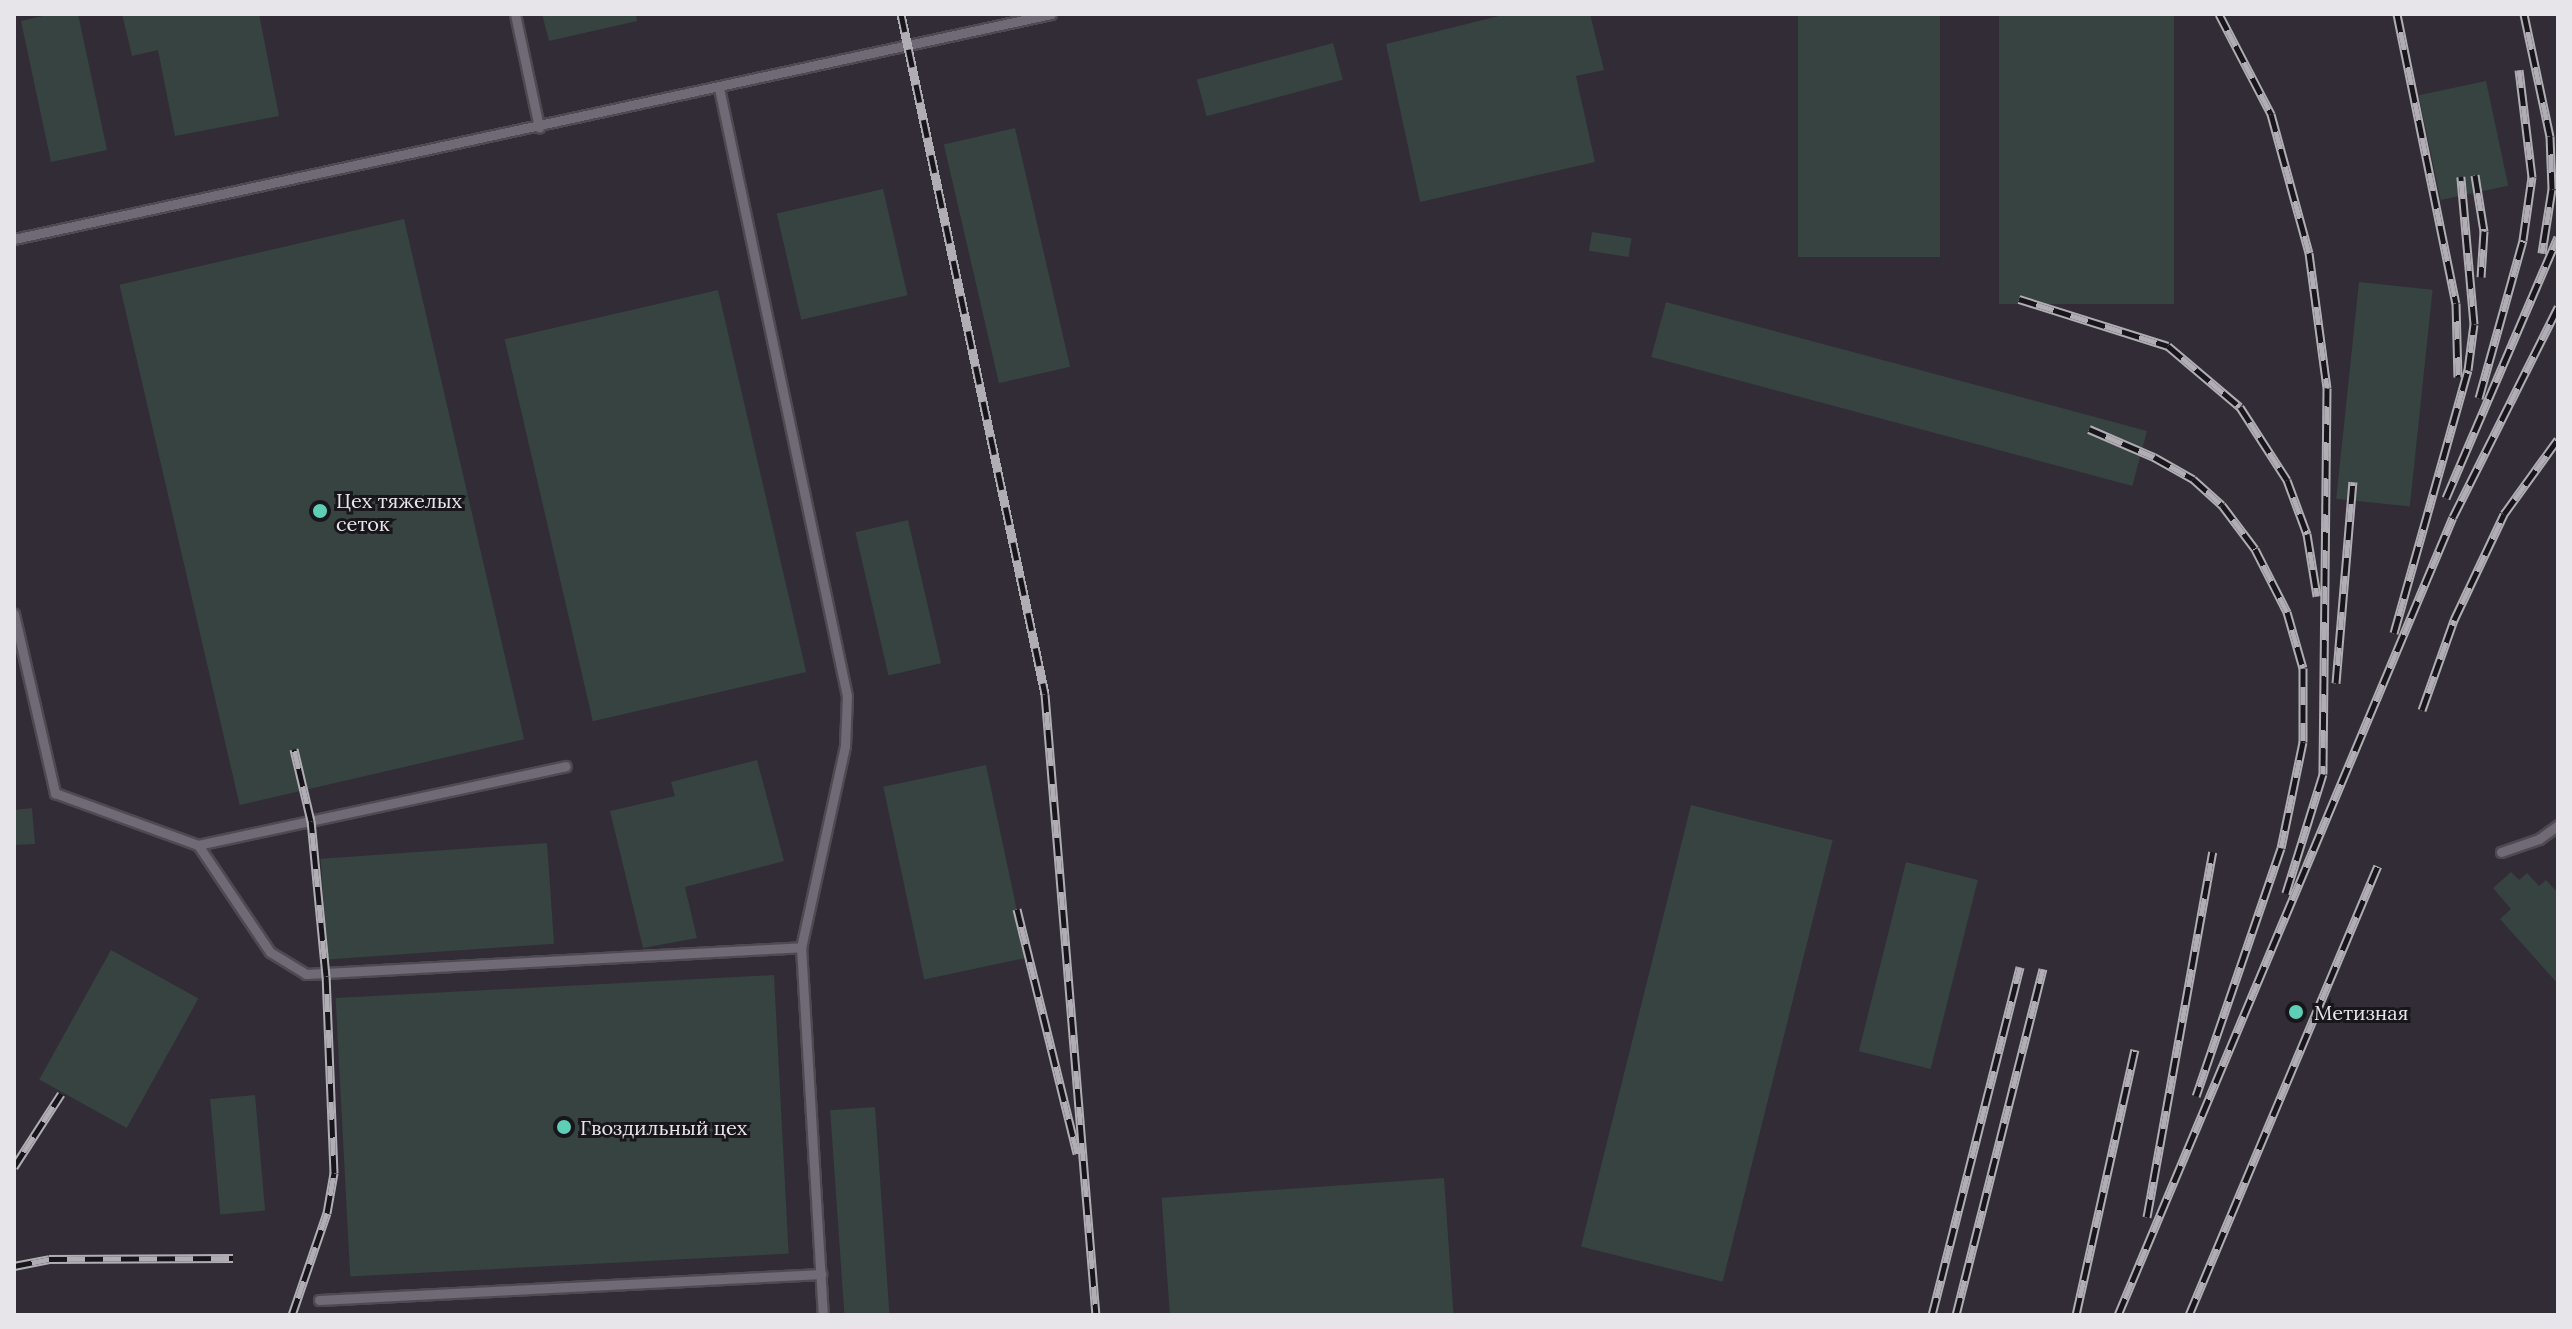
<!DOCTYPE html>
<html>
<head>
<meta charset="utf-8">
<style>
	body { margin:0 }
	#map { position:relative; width:2572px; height:1329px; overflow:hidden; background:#312c36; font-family:Lora,serif }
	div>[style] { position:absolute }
	.building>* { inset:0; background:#364340; transform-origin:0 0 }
	.roads { filter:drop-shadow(2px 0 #4f4a52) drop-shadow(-2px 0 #4f4a52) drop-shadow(0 2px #4f4a52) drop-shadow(0 -2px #4f4a52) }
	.lane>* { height:9px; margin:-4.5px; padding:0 4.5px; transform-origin:4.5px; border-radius:4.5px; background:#6f6a75 }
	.rail>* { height:9px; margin-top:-4.5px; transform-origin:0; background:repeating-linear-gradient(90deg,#18161a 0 18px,#b1adb4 0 36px); box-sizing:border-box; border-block:2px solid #b1adb4 }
	.dots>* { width:22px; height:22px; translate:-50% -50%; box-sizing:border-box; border:4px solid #18161a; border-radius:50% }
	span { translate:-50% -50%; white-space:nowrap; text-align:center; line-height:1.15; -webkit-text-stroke:6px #18161a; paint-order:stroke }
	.poi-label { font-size:20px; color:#e7e4ea }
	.left { translate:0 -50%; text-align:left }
	.frame { position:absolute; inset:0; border:16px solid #e7e4ea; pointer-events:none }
</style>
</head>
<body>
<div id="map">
	<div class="building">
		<div style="clip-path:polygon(51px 14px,78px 14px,107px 150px,51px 162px,21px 21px)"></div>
		<div style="clip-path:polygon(122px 14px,259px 14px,279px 116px,175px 136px,158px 50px,132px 56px)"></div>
		<div style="clip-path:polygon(542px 14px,636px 14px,637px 21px,549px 41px)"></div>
		<div style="clip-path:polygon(1507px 14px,1590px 14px,1604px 70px,1576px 76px,1595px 162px,1420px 202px,1386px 44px)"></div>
		<div style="left:1798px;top:14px;width:142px;height:243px"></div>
		<div style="left:1999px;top:14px;width:175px;height:290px"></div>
		<div style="left:1333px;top:43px;width:38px;height:141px;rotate:75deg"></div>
		<div style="left:2486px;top:81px;width:107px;height:69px;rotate:78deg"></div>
		<div style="left:1015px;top:128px;width:245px;height:73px;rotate:77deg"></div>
		<div style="left:883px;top:189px;width:109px;height:109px;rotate:77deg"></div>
		<div style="left:404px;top:219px;width:534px;height:292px;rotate:77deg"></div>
		<div style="left:1592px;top:232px;width:40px;height:19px;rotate:9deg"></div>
		<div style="left:2359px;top:282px;width:74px;height:218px;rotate:6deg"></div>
		<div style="left:718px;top:290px;width:392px;height:219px;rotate:77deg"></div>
		<div style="left:1666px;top:302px;width:498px;height:57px;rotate:15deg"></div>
		<div style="left:908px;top:520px;width:147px;height:54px;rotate:77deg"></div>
		<div style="clip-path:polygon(757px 760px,784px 861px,685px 887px,697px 938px,643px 948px,610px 811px,675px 796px,671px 782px)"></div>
		<div style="left:986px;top:765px;width:197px;height:105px;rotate:78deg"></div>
		<div style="left:1691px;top:805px;width:146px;height:455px;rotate:14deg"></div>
		<div style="clip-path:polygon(32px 808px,35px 844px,14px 845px,14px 810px)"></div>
		<div style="left:547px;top:843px;width:101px;height:227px;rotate:86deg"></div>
		<div style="left:1906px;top:862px;width:74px;height:195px;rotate:14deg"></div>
		<div style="clip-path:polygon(2511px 872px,2519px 880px,2527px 873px,2539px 886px,2546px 880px,2558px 893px,2558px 984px,2500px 919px,2511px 909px,2493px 888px)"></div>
		<div style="left:111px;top:950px;width:100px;height:148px;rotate:29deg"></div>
		<div style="left:774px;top:975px;width:279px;height:439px;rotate:87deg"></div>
		<div style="left:255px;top:1095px;width:116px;height:45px;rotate:85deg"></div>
		<div style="left:875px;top:1107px;width:208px;height:45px;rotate:86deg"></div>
		<div style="left:1444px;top:1178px;width:137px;height:283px;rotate:86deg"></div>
	</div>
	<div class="roads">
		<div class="lane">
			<div style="left:515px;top:14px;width:116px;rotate:78deg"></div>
			<div style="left:719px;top:88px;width:621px;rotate:78.11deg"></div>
			<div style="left:847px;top:696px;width:50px;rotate:92.3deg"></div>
			<div style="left:845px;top:746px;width:206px;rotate:102.3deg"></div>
			<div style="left:801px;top:947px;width:369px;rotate:86.6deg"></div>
			<div style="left:14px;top:239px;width:1061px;rotate:-12.24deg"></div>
			<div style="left:14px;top:614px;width:184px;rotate:77.1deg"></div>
			<div style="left:55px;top:793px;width:152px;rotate:20deg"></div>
			<div style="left:198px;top:845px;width:129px;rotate:56.1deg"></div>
			<div style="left:270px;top:952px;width:42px;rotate:31.4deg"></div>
			<div style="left:306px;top:974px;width:496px;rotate:-3.1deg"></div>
			<div style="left:198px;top:845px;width:376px;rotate:-12.1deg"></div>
			<div style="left:2501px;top:852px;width:40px;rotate:-18.9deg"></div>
			<div style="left:2539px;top:839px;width:24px;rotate:-36deg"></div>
			<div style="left:319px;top:1300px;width:503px;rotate:-2.96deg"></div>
		</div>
	</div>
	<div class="rail">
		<div style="left:901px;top:14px;width:695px;rotate:78.04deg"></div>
		<div style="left:1045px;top:694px;width:623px;rotate:85.31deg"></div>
		<div style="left:2219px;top:14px;width:113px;rotate:62.5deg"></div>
		<div style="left:2271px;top:114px;width:144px;rotate:74.7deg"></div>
		<div style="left:2309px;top:253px;width:136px;rotate:82.4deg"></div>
		<div style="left:2327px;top:388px;width:386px;rotate:90.6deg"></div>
		<div style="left:2323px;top:774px;width:125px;rotate:107.3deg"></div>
		<div style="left:2397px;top:14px;width:295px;rotate:78.5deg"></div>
		<div style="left:2456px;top:303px;width:74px;rotate:88.5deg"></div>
		<div style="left:2524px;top:14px;width:125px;rotate:78deg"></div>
		<div style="left:2550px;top:136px;width:53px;rotate:87.8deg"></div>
		<div style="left:2552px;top:189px;width:65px;rotate:98.9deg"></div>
		<div style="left:2475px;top:175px;width:57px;rotate:80.9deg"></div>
		<div style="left:2484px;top:231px;width:46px;rotate:93.7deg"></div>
		<div style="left:2019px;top:299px;width:156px;rotate:17.5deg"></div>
		<div style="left:2168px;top:346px;width:94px;rotate:40.3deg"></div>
		<div style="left:2240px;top:407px;width:87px;rotate:57.2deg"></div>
		<div style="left:2287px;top:480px;width:58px;rotate:69.7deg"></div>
		<div style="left:2307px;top:534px;width:63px;rotate:80.8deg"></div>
		<div style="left:2479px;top:398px;width:164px;rotate:-74.4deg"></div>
		<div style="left:2523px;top:240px;width:64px;rotate:-81.9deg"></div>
		<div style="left:2532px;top:177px;width:108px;rotate:-96.9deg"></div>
		<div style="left:2089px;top:429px;width:71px;rotate:23.3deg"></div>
		<div style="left:2154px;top:457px;width:45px;rotate:29.4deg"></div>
		<div style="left:2193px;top:479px;width:39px;rotate:42deg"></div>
		<div style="left:2222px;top:505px;width:55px;rotate:53.1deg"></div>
		<div style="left:2255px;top:549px;width:71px;rotate:63.1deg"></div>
		<div style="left:2287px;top:612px;width:58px;rotate:74.1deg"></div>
		<div style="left:2303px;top:668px;width:74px;rotate:90deg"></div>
		<div style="left:2303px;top:742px;width:108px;rotate:101.7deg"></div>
		<div style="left:2281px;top:848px;width:262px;rotate:108.9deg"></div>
		<div style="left:2446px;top:498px;width:284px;rotate:-66.8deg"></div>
		<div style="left:2394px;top:633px;width:273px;rotate:-74.3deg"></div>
		<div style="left:2468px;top:370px;width:46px;rotate:-82.6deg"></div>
		<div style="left:2474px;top:324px;width:148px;rotate:-95.1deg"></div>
		<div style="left:2336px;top:683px;width:202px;rotate:-85.2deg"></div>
		<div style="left:2422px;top:710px;width:96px;rotate:-70.4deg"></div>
		<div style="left:2454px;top:620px;width:117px;rotate:-64.7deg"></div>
		<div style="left:2504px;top:514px;width:92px;rotate:-54.2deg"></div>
		<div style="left:1017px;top:909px;width:252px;rotate:76.2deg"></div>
		<div style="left:14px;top:1167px;width:87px;rotate:-57.2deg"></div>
		<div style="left:2147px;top:1217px;width:371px;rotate:-79.8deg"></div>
		<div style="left:14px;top:1266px;width:36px;rotate:-11deg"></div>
		<div style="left:49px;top:1259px;width:184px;rotate:-0.3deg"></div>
		<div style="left:292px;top:1315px;width:108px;rotate:-71.1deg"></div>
		<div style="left:327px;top:1213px;width:41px;rotate:-80.1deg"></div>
		<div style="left:334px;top:1173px;width:197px;rotate:-92.3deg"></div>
		<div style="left:326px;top:976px;width:156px;rotate:-95.5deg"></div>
		<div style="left:311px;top:821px;width:74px;rotate:-103.3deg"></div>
		<div style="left:1932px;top:1315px;width:359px;rotate:-75.8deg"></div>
		<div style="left:1956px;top:1315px;width:357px;rotate:-75.9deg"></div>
		<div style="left:2076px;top:1315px;width:272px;rotate:-77.5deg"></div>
		<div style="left:2118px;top:1315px;width:865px;rotate:-67.23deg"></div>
		<div style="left:2453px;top:517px;width:235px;rotate:-63.4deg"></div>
		<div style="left:2189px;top:1315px;width:487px;rotate:-67.2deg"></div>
	</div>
	<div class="dots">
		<div style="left:320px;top:511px;background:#5eceb7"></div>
		<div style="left:2296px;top:1012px;background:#5eceb7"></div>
		<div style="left:564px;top:1127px;background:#5eceb7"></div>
	</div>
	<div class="poi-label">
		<span class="left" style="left:336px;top:512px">Цех тяжелых<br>сеток</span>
		<span class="left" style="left:2314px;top:1012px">Метизная</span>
		<span class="left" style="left:580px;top:1127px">Гвоздильный цех</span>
	</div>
	<div class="frame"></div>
</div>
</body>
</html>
